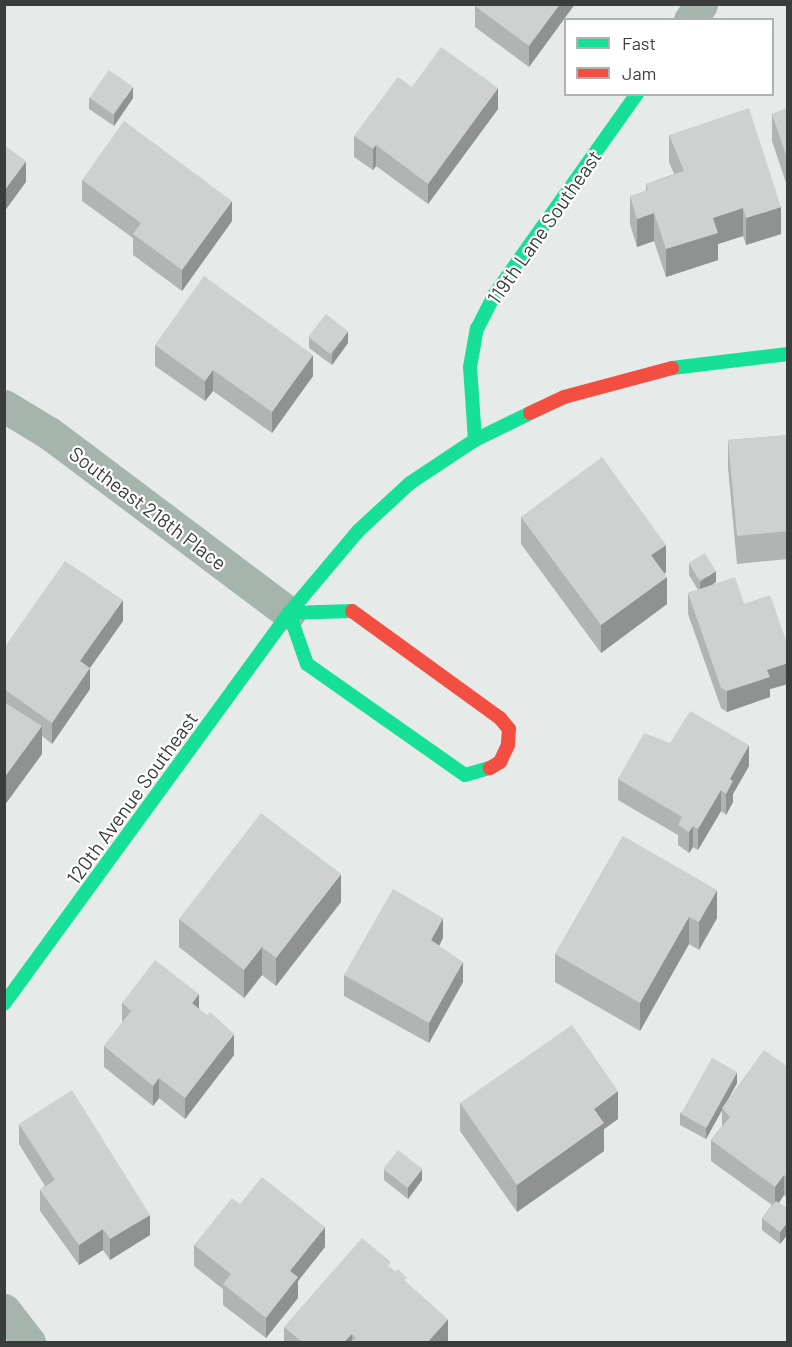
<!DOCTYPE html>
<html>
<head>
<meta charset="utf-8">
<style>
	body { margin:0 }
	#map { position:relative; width:792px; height:1347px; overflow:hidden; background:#e6eae8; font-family:Barlow,sans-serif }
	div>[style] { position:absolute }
	.street>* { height:33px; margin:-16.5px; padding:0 16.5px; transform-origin:16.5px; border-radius:16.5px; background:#a6b4ae }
	.fast>* { height:14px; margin:-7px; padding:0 7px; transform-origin:7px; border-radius:7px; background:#16e098 }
	.jam>* { height:14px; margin:-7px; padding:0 7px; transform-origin:7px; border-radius:7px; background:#f24e42 }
	.wall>* { inset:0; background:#b1b4b2 }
	.shaded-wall>* { inset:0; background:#909291 }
	.building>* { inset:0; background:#ced1cf; transform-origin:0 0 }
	span { translate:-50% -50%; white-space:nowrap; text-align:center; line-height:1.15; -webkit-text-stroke:4.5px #fff; paint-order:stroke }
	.street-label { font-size:20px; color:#3a3d3c }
	.frame { position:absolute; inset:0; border:6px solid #3a3d3c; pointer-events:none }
	.legend { position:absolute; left:564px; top:18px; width:210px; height:78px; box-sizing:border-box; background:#fff; border:2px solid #b0b1b1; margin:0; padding:8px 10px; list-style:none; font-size:18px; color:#3a3d3c }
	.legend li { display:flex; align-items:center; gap:12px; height:30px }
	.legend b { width:30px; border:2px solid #b0b1b1 }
</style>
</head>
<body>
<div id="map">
	<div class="street">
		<div style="left:690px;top:20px;width:19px;rotate:-55deg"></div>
		<div style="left:4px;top:406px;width:52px;rotate:31deg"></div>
		<div style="left:49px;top:433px;width:300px;rotate:36.9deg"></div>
		<div style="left:4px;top:1310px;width:41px;rotate:52deg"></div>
	</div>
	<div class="fast">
		<div style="left:672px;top:368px;width:117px;rotate:-6.9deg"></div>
		<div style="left:475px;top:440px;width:73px;rotate:-93.9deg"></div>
		<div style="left:470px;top:367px;width:39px;rotate:-80deg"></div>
		<div style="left:477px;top:329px;width:38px;rotate:-63deg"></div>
		<div style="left:494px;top:295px;width:247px;rotate:-54.6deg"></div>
		<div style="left:352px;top:611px;width:63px;rotate:178.2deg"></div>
		<div style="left:289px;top:613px;width:54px;rotate:70.6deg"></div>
		<div style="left:307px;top:664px;width:193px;rotate:35.1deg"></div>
		<div style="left:465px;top:775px;width:26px;rotate:-16deg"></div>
		<div style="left:4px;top:1004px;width:484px;rotate:-53.9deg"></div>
		<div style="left:289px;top:613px;width:107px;rotate:-49.9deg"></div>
		<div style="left:358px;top:531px;width:71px;rotate:-42.7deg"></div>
		<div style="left:410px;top:483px;width:78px;rotate:-33.5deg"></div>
		<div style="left:475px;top:440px;width:61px;rotate:-26.1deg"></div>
	</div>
	<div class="jam">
		<div style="left:530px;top:413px;width:38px;rotate:-25deg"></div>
		<div style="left:564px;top:397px;width:112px;rotate:-15deg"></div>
		<div style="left:352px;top:611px;width:183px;rotate:35.9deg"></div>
		<div style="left:500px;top:718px;width:14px;rotate:51deg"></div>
		<div style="left:509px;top:729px;width:16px;rotate:94deg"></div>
		<div style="left:508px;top:745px;width:19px;rotate:115deg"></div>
		<div style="left:500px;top:762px;width:12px;rotate:149deg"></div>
	</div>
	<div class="wall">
		<div style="clip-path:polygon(575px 4px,529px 67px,475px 27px,475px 6px)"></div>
		<div style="clip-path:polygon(412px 87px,498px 109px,428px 204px,376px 166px,373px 170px,354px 157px,354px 136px)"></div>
		<div style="clip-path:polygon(89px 98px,133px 98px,114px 126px,89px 109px)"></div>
		<div style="clip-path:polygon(788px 108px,788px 189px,772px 141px,772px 114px)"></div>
		<div style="clip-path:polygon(669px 135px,781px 234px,746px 245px,743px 236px,718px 244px,718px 260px,666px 277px,654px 241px,637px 247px,630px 224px,630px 196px,646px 191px,646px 184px,674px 174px,669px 162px)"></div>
		<div style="clip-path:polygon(82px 180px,232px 221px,182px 291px,133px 255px,133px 238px,82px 201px)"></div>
		<div style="clip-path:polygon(309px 337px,348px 343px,332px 365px,309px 348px)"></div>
		<div style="clip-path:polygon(155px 345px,313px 376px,272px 433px,213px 391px,205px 401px,155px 366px)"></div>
		<div style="clip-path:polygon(788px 435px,788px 559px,737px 564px,728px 468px,728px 440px)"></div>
		<div style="clip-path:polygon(521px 517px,666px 572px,665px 573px,667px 604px,601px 653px,521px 544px)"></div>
		<div style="clip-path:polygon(689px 563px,716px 582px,713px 584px,744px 604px,788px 646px,788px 684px,770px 689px,770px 697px,727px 712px,721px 708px,688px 614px,688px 593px,698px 590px,689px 575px)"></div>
		<div style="clip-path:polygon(123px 621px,90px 668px,90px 689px,52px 744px,42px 736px,42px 754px,4px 806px,4px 648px)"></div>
		<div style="clip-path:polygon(670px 743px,749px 766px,733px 794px,733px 802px,726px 815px,721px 811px,698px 850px,693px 847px,689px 853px,678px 845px,678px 835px,618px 800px,618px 779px)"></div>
		<div style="clip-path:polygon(623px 836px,717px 918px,699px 950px,689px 944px,640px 1031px,555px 982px,555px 954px)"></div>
		<div style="clip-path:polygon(341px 902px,276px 986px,262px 975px,244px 998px,179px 947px,179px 919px)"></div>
		<div style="clip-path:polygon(443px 938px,439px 946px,463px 982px,429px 1043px,344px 996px,344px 975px)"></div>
		<div style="clip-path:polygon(122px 1003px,199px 1009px,234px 1055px,185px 1119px,159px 1098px,153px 1106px,104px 1067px,104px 1046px,122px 1023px)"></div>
		<div style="clip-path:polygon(788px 1067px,788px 1198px,784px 1195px,779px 1203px,788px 1209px,788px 1234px,780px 1244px,762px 1230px,762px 1218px,772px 1205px,711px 1161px,711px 1140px,722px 1126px,722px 1110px,706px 1139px,680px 1125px,680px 1113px,737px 1083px,727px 1102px)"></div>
		<div style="clip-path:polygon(460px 1103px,618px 1119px,604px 1129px,604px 1151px,517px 1212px,460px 1131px)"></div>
		<div style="clip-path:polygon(19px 1124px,150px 1235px,110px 1260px,103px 1250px,79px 1265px,40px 1211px,40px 1190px,45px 1186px,19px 1144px)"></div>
		<div style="clip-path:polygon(384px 1169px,422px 1180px,408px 1199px,384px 1180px)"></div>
		<div style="clip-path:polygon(240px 1204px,325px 1247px,298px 1281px,298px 1298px,266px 1338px,223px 1305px,223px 1289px,194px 1266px,194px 1245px)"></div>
		<div style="clip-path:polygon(391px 1268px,407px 1283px,448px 1342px,284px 1342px,284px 1327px)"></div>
	</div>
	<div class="shaded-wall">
		<div style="clip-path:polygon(560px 4px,575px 4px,529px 67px,529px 46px)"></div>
		<div style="clip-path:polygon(133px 87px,133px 98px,114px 126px,114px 115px)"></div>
		<div style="clip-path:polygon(498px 88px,498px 109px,428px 204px,428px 184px)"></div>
		<div style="clip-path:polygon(376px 145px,376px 166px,373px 170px,373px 149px)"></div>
		<div style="clip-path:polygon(26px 161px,26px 182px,4px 212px,4px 191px)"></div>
		<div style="clip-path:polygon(232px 201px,232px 221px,182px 291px,182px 270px)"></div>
		<div style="clip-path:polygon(781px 207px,781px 234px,746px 245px,746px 218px)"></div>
		<div style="clip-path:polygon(743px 208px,743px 236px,718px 244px,718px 260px,666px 277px,666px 249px,713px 218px)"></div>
		<div style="clip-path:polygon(654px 213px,654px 241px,637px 247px,637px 219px)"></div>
		<div style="clip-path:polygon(348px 331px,348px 343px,332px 365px,332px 354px)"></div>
		<div style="clip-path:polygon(313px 355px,313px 376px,272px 433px,272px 412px)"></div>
		<div style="clip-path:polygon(213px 370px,213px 391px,205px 401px,205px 381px)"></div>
		<div style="clip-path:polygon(666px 545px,666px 572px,651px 583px,651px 555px)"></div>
		<div style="clip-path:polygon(716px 571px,716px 582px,700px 593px,700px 582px)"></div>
		<div style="clip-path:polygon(667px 577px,667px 604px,601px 653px,601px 625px)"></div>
		<div style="clip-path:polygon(123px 600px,123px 621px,80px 682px,80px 661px)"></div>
		<div style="clip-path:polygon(788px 663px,788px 684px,770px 689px,770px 697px,727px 712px,727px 691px,767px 670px)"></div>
		<div style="clip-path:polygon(90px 668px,90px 689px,52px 744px,52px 723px)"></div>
		<div style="clip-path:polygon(42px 726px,42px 754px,4px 806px,4px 778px)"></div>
		<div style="clip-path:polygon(749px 745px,749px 766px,733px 794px,733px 802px,726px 815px,726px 794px,730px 779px)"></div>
		<div style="clip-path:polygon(721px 790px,721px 811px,698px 850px,698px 829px)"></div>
		<div style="clip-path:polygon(693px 826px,693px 847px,689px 853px,689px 832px)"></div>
		<div style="clip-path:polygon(341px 874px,341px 902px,276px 986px,276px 958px)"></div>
		<div style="clip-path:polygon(717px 890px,717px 918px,699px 950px,699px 922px)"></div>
		<div style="clip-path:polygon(689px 917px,689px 944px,640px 1031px,640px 1003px)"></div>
		<div style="clip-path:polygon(443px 918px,443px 938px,431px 961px,431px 940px)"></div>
		<div style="clip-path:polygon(262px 947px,262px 975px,244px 998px,244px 970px)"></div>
		<div style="clip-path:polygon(463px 962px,463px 982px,429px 1043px,429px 1023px)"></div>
		<div style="clip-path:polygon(199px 994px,199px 1015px,192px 1003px)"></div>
		<div style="clip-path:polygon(234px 1034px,234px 1055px,185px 1119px,185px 1098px)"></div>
		<div style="clip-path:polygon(737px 1072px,737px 1083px,706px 1139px,706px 1128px)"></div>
		<div style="clip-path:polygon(159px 1078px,159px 1098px,153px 1106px,153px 1086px)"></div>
		<div style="clip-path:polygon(618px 1091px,618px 1119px,604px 1129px,604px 1151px,517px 1212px,517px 1185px,594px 1109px)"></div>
		<div style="clip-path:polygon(422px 1169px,422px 1180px,408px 1199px,408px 1187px)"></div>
		<div style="clip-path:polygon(784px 1175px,784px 1195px,775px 1208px,775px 1187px)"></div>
		<div style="clip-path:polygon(150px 1215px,150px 1235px,110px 1260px,110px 1239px)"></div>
		<div style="clip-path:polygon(788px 1222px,788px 1234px,780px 1244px,780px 1232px)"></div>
		<div style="clip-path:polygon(325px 1227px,325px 1247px,298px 1281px,298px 1298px,266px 1338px,266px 1318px,290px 1271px)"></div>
		<div style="clip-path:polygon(103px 1229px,103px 1250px,79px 1265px,79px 1245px)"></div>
		<div style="clip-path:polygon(448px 1319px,448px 1342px,428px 1342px)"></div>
		<div style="clip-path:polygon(352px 1334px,352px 1342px,344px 1342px)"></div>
	</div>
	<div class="building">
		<div style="clip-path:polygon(477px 4px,560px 4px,529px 46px,475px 6px)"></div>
		<div style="clip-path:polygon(441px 47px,498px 88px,428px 184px,376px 145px,373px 149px,354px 136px,398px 77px,412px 87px)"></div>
		<div style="left:109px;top:70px;width:29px;height:34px;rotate:35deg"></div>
		<div style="clip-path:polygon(749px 108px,781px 207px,746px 218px,743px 208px,713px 218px,718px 233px,666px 249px,654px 213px,637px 219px,630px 196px,648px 190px,646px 184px,684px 171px,669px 135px)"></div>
		<div style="clip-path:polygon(788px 108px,788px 161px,772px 114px)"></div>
		<div style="clip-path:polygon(124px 121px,232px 201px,182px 270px,133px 234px,141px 223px,82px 180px)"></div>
		<div style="clip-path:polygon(4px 145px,26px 161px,4px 191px)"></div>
		<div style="clip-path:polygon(204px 276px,313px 355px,272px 412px,213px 370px,205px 381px,155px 345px)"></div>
		<div style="left:326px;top:314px;width:28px;height:29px;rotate:38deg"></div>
		<div style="clip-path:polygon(788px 435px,788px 531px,737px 536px,728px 440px)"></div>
		<div style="clip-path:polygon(602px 457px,666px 545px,651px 555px,667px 577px,601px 625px,521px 517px)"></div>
		<div style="left:705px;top:553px;width:21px;height:19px;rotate:59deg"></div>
		<div style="clip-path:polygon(65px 561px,123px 600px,80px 661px,90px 668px,52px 723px,4px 689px,4px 648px)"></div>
		<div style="clip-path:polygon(735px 577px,744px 604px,770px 595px,788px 646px,788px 663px,767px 670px,770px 677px,727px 691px,721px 688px,688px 593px)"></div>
		<div style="clip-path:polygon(4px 702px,42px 726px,4px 778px)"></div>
		<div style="clip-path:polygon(690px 711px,749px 745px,730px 779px,733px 781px,726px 794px,721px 790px,698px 829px,693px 826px,689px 832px,678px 825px,682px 817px,618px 779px,644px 733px,670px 743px)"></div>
		<div style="clip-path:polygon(261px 813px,341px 874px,276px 958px,262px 947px,244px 970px,179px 919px)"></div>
		<div style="clip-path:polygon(623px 836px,717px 890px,699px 922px,689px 917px,640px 1003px,555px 954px)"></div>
		<div style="clip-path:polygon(393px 889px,443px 918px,431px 940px,463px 962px,429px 1023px,344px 975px)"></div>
		<div style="clip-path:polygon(155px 960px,199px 994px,192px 1003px,207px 1015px,210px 1012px,234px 1034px,185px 1098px,159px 1078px,153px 1086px,104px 1046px,131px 1011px,122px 1003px)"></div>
		<div style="clip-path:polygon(572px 1025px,618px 1091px,594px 1109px,604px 1123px,517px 1185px,460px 1103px)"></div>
		<div style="clip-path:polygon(764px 1050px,788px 1067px,788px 1177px,784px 1175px,775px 1187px,711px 1140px,730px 1117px,722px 1108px)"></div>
		<div style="left:712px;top:1058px;width:29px;height:64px;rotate:29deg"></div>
		<div style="clip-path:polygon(72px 1090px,150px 1215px,110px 1239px,103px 1229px,79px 1245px,40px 1190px,55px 1180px,19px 1124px)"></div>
		<div style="left:398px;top:1150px;width:31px;height:24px;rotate:38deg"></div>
		<div style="clip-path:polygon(262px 1177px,325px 1227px,290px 1271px,298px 1277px,266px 1318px,223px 1284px,231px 1274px,194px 1245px,232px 1198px,240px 1204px)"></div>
		<div style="clip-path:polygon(776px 1201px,788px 1209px,788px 1222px,780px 1232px,762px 1218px)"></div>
		<div style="clip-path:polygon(362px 1238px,391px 1262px,388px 1266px,395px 1272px,398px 1269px,407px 1278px,404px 1280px,448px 1319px,428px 1342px,354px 1342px,352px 1341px,356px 1338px,352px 1334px,344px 1342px,302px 1342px,284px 1327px)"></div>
	</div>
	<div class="street-label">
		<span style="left:544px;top:227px;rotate:-55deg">119th Lane Southeast</span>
		<span style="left:148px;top:508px;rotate:37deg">Southeast 218th Place</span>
		<span style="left:132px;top:798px;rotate:-54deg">120th Avenue Southeast</span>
	</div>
	<div class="frame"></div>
	<ul class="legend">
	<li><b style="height:8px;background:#16e098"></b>Fast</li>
	<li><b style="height:8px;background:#f24e42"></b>Jam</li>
	</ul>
</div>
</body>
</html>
